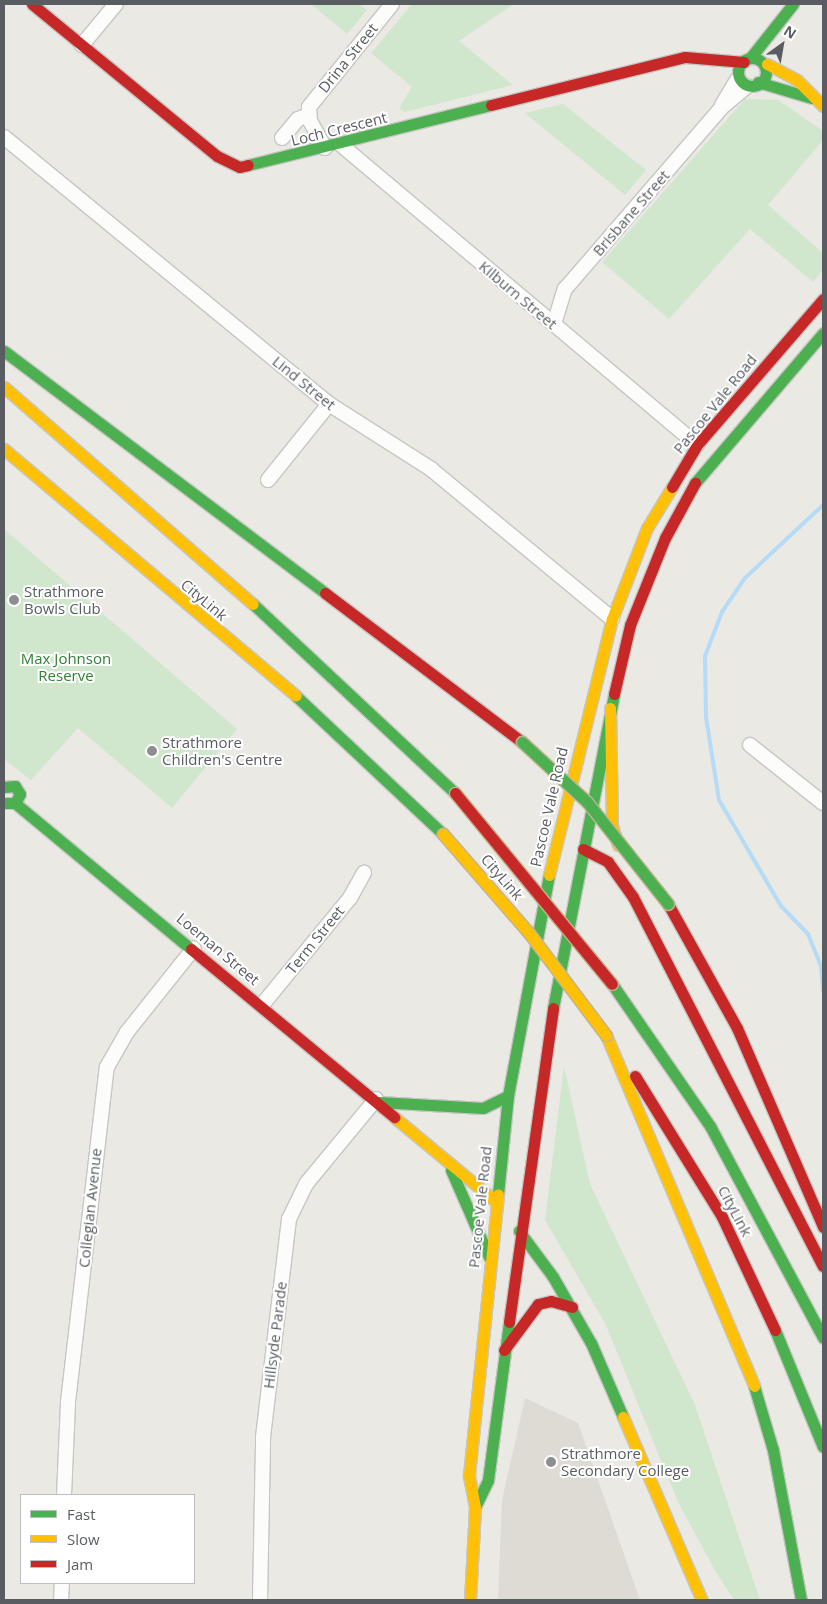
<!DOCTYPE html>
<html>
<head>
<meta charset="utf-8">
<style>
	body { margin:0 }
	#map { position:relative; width:827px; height:1604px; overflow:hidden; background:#eae9e3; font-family:"Open Sans",sans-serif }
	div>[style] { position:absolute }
	.education>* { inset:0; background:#dddbd3 }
	.green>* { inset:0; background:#d0e7cd }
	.stream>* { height:4px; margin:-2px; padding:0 2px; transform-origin:2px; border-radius:2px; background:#b5dbf7 }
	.roads { filter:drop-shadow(1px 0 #c6c6c4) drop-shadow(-1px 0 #c6c6c4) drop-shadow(0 1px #c6c6c4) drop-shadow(0 -1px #c6c6c4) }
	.street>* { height:14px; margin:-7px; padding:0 7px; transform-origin:7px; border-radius:7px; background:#fcfcfb }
	.fast>* { height:11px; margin:-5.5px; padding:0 5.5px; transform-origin:5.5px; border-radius:5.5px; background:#4caf50 }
	.fast>.ring { margin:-5.5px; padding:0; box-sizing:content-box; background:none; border:11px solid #4caf50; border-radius:50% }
	.slow>* { height:11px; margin:-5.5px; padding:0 5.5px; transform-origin:5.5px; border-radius:5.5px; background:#ffc107 }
	.jam>* { height:11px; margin:-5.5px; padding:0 5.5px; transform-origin:5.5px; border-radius:5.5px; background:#c62828 }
	.bridges { filter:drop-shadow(1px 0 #c1b390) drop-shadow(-1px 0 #c1b390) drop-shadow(0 1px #c1b390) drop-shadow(0 -1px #c1b390) }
	.fast-bridge>* { height:11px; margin:-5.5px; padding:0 5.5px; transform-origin:5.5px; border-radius:5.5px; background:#4caf50 }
	.slow-bridge>* { height:11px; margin:-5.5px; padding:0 5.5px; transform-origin:5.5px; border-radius:5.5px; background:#ffc107 }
	.jam-bridge>* { height:11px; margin:-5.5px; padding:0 5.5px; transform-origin:5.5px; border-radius:5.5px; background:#c62828 }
	.dots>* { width:14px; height:14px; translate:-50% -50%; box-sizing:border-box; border:2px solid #fff; border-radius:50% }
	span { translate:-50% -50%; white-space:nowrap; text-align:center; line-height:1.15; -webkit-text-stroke:4px #fff; paint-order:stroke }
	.street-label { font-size:15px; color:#595d62 }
	.poi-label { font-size:15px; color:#595d62 }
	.left { translate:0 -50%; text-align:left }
	.park-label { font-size:15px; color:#308234 }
	.frame { position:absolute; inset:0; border:5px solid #595d62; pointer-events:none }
	.legend { position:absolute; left:20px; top:1494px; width:175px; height:90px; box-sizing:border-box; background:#fff; border:1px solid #bdbec0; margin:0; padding:6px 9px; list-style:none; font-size:15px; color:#595d62 }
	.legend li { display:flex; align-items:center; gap:10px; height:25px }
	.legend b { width:25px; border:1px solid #bdbec0 }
	.north { position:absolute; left:757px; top:20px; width:50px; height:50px; -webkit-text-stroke:4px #fff; paint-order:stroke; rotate:32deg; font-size:14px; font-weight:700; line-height:20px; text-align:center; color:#595d62 }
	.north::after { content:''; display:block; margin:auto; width:18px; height:22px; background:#595d62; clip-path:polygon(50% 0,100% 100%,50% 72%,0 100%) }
</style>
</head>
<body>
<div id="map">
	<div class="education">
		<div style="clip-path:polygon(525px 1398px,578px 1423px,640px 1600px,498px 1600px,502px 1500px)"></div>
	</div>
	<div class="green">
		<div style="clip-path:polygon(311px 4px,359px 4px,367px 10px,347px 34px)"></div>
		<div style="clip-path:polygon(412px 4px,514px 4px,459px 41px,513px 85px,405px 112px,399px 108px,412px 87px,371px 53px)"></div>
		<div style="clip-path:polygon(745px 99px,778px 100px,823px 131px,823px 140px,768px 205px,823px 253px,823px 270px,813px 282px,750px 229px,669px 319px,602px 262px)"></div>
		<div style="clip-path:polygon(563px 104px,646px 170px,625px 195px,525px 113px)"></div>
		<div style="clip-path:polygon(4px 529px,237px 729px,172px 808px,78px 728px,31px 780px,4px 759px)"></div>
		<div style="clip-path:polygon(564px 1066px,590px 1184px,695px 1405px,760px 1600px,734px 1600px,717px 1574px,678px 1502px,605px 1323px,545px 1220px)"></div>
	</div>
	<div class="stream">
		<div style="left:823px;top:505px;width:107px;rotate:136.9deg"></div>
		<div style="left:745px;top:578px;width:41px;rotate:124.1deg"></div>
		<div style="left:722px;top:612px;width:47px;rotate:111.1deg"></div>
		<div style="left:705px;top:656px;width:61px;rotate:89.1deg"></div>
		<div style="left:706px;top:717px;width:84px;rotate:81.1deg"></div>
		<div style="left:719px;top:800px;width:123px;rotate:59.7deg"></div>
		<div style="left:781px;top:906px;width:39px;rotate:46deg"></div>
		<div style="left:808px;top:934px;width:35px;rotate:68deg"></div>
		<div style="left:821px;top:967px;width:24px;rotate:85deg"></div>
	</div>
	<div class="roads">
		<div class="street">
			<div style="left:82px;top:45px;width:53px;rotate:-50.3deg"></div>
			<div style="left:722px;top:105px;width:29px;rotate:-59deg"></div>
			<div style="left:4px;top:137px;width:421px;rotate:39.4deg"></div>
			<div style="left:329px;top:404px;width:121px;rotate:32.5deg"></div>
			<div style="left:431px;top:469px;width:235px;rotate:39.6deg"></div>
			<div style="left:282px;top:138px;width:25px;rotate:-50deg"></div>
			<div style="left:298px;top:119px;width:12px;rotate:-20deg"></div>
			<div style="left:340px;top:144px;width:467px;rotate:40.1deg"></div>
			<div style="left:325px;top:148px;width:31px;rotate:-119deg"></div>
			<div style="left:310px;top:121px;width:14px;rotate:-94deg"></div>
			<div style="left:309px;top:107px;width:132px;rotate:-51.1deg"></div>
			<div style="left:554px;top:324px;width:37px;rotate:-73deg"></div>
			<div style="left:565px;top:289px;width:239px;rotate:-49.2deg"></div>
			<div style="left:721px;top:108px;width:34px;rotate:-40deg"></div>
			<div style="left:268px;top:480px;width:97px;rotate:-51.2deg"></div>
			<div style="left:750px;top:745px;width:93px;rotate:38.5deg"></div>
			<div style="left:262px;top:1005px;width:139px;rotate:-50.6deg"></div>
			<div style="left:350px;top:898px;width:29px;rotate:-61deg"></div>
			<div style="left:64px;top:1495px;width:93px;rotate:-87.5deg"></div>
			<div style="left:68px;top:1402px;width:337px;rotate:-83.4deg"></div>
			<div style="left:107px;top:1067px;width:40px;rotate:-60.3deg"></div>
			<div style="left:127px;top:1032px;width:107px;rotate:-51.4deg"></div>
			<div style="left:61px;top:1600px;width:17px;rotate:-87deg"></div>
			<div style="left:260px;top:1600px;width:163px;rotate:-88.9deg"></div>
			<div style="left:263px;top:1437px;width:220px;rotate:-83.2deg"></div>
			<div style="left:289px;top:1219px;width:39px;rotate:-64deg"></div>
			<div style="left:306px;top:1184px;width:110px;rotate:-50.5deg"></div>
		</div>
		<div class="fast">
			<div style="left:751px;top:57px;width:68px;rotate:-51.6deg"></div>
			<div class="ring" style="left:738px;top:58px;width:17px;height:17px"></div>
			<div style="left:758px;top:82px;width:56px;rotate:16.5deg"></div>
			<div style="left:248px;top:165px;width:250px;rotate:-13.9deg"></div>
			<div style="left:4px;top:351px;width:402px;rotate:37deg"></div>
			<div style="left:695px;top:483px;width:197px;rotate:-49.5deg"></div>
			<div style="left:253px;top:604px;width:277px;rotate:43.1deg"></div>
			<div style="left:296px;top:696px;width:202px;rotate:43.2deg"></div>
			<div style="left:4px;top:787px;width:11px;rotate:-5deg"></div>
			<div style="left:15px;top:786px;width:9px;rotate:58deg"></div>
			<div style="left:20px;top:794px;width:10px;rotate:119deg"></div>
			<div style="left:15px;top:803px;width:11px;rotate:180deg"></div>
			<div style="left:15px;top:803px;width:229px;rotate:39.7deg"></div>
			<div style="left:612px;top:984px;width:173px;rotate:55.4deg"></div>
			<div style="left:710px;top:1126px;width:240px;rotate:61.9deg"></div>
			<div style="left:553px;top:1008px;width:320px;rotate:-79deg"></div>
			<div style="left:379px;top:1102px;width:104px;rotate:3.3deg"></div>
			<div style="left:483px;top:1108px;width:28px;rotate:-26deg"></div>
			<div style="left:451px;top:1170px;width:95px;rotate:66.4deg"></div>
			<div style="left:498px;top:1194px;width:99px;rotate:-84.2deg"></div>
			<div style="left:508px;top:1096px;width:225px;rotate:-79.5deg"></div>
			<div style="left:519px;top:1231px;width:57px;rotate:53.5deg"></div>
			<div style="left:553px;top:1277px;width:76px;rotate:60.1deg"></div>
			<div style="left:591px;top:1343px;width:81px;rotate:66.6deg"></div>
			<div style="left:775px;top:1330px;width:126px;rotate:67.7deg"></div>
			<div style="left:754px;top:1386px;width:67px;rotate:73.5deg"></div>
			<div style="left:773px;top:1450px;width:153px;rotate:79.4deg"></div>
			<div style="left:475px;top:1507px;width:30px;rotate:-64deg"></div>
			<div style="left:488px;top:1480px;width:159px;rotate:-82.4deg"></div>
		</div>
		<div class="slow">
			<div style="left:767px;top:64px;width:34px;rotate:28deg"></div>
			<div style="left:797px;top:80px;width:37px;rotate:45deg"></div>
			<div style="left:4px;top:387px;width:330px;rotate:41.1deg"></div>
			<div style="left:4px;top:449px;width:382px;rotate:40.2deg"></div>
			<div style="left:610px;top:708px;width:118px;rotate:89deg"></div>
			<div style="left:612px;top:826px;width:20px;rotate:72deg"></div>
			<div style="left:549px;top:875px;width:264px;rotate:-76.2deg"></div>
			<div style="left:612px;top:619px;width:97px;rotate:-69deg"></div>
			<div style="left:647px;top:528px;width:48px;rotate:-58.6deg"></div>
			<div style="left:606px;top:1035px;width:381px;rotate:67.1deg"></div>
			<div style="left:394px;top:1117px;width:130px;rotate:39.7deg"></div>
			<div style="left:623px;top:1417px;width:199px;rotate:66.7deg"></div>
			<div style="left:470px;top:1600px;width:93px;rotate:-86.9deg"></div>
			<div style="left:475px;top:1507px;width:33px;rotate:-101deg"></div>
			<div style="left:469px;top:1475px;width:282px;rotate:-84.1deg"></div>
		</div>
		<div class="jam">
			<div style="left:32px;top:4px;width:239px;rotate:39.4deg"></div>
			<div style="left:217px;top:156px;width:25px;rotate:26deg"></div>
			<div style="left:240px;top:167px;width:8px;rotate:-14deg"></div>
			<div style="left:491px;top:105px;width:200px;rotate:-13.9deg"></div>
			<div style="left:685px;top:57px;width:59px;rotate:4.8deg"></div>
			<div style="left:672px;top:487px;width:49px;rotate:-59.2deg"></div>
			<div style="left:697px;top:445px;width:193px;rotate:-49.2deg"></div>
			<div style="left:325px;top:593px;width:247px;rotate:37.1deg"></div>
			<div style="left:614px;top:694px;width:71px;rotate:-76.9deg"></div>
			<div style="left:630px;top:625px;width:94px;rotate:-68.1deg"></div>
			<div style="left:665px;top:538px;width:63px;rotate:-61.4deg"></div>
			<div style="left:583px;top:849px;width:28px;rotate:27deg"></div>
			<div style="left:608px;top:862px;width:43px;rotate:54.5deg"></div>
			<div style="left:633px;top:897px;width:415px;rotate:62.8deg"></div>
			<div style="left:668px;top:904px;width:142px;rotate:60.9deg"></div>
			<div style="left:737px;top:1028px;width:217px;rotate:66.6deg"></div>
			<div style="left:191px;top:949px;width:264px;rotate:39.6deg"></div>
			<div style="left:635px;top:1076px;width:166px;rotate:58.3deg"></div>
			<div style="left:722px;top:1217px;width:125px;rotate:64.9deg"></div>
			<div style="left:509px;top:1322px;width:317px;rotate:-82deg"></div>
			<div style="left:504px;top:1350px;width:57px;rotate:-53.5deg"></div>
			<div style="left:538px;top:1304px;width:13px;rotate:-13deg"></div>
			<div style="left:551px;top:1301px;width:22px;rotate:16deg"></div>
		</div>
	</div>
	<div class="bridges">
		<div class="fast-bridge">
			<div style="left:522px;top:742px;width:88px;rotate:42.7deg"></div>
			<div style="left:587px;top:802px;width:130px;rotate:51.5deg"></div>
		</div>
		<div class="slow-bridge">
			<div style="left:443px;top:834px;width:131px;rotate:49deg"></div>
			<div style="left:529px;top:933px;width:128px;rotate:53deg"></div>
		</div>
		<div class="jam-bridge">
			<div style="left:455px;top:793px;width:247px;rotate:50.6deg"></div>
		</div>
	</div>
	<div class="dots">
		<div style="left:14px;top:600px;background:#8c8e8f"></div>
		<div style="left:152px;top:751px;background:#8c8e8f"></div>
		<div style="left:551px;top:1462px;background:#8c8e8f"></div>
	</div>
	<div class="street-label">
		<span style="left:348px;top:58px;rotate:-51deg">Drina Street</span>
		<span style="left:339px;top:129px;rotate:-14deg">Loch Crescent</span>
		<span style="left:631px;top:213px;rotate:-49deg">Brisbane Street</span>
		<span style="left:518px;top:295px;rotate:40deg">Kilburn Street</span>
		<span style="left:304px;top:383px;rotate:39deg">Lind Street</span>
		<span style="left:715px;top:404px;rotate:-51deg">Pascoe Vale Road</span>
		<span style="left:204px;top:600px;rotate:40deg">CityLink</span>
		<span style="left:549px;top:807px;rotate:-77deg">Pascoe Vale Road</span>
		<span style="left:502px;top:877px;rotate:49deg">CityLink</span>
		<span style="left:315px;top:940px;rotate:-51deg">Term Street</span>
		<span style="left:218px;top:949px;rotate:40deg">Loeman Street</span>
		<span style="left:480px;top:1207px;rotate:-84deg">Pascoe Vale Road</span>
		<span style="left:90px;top:1208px;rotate:-84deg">Collegian Avenue</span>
		<span style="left:735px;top:1211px;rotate:62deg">CityLink</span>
		<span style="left:275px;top:1335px;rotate:-83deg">Hillsyde Parade</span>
	</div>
	<div class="poi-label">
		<span class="left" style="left:24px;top:600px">Strathmore<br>Bowls Club</span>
		<span class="left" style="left:162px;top:751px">Strathmore<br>Children's Centre</span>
		<span class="left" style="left:561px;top:1462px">Strathmore<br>Secondary College</span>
	</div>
	<div class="park-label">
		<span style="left:66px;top:667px">Max Johnson<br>Reserve</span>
	</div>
	<div class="frame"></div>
	<ul class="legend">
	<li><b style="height:6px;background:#4caf50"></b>Fast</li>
	<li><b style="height:6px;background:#ffc107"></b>Slow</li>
	<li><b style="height:6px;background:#c62828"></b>Jam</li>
	</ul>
	<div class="north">N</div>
</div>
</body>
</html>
